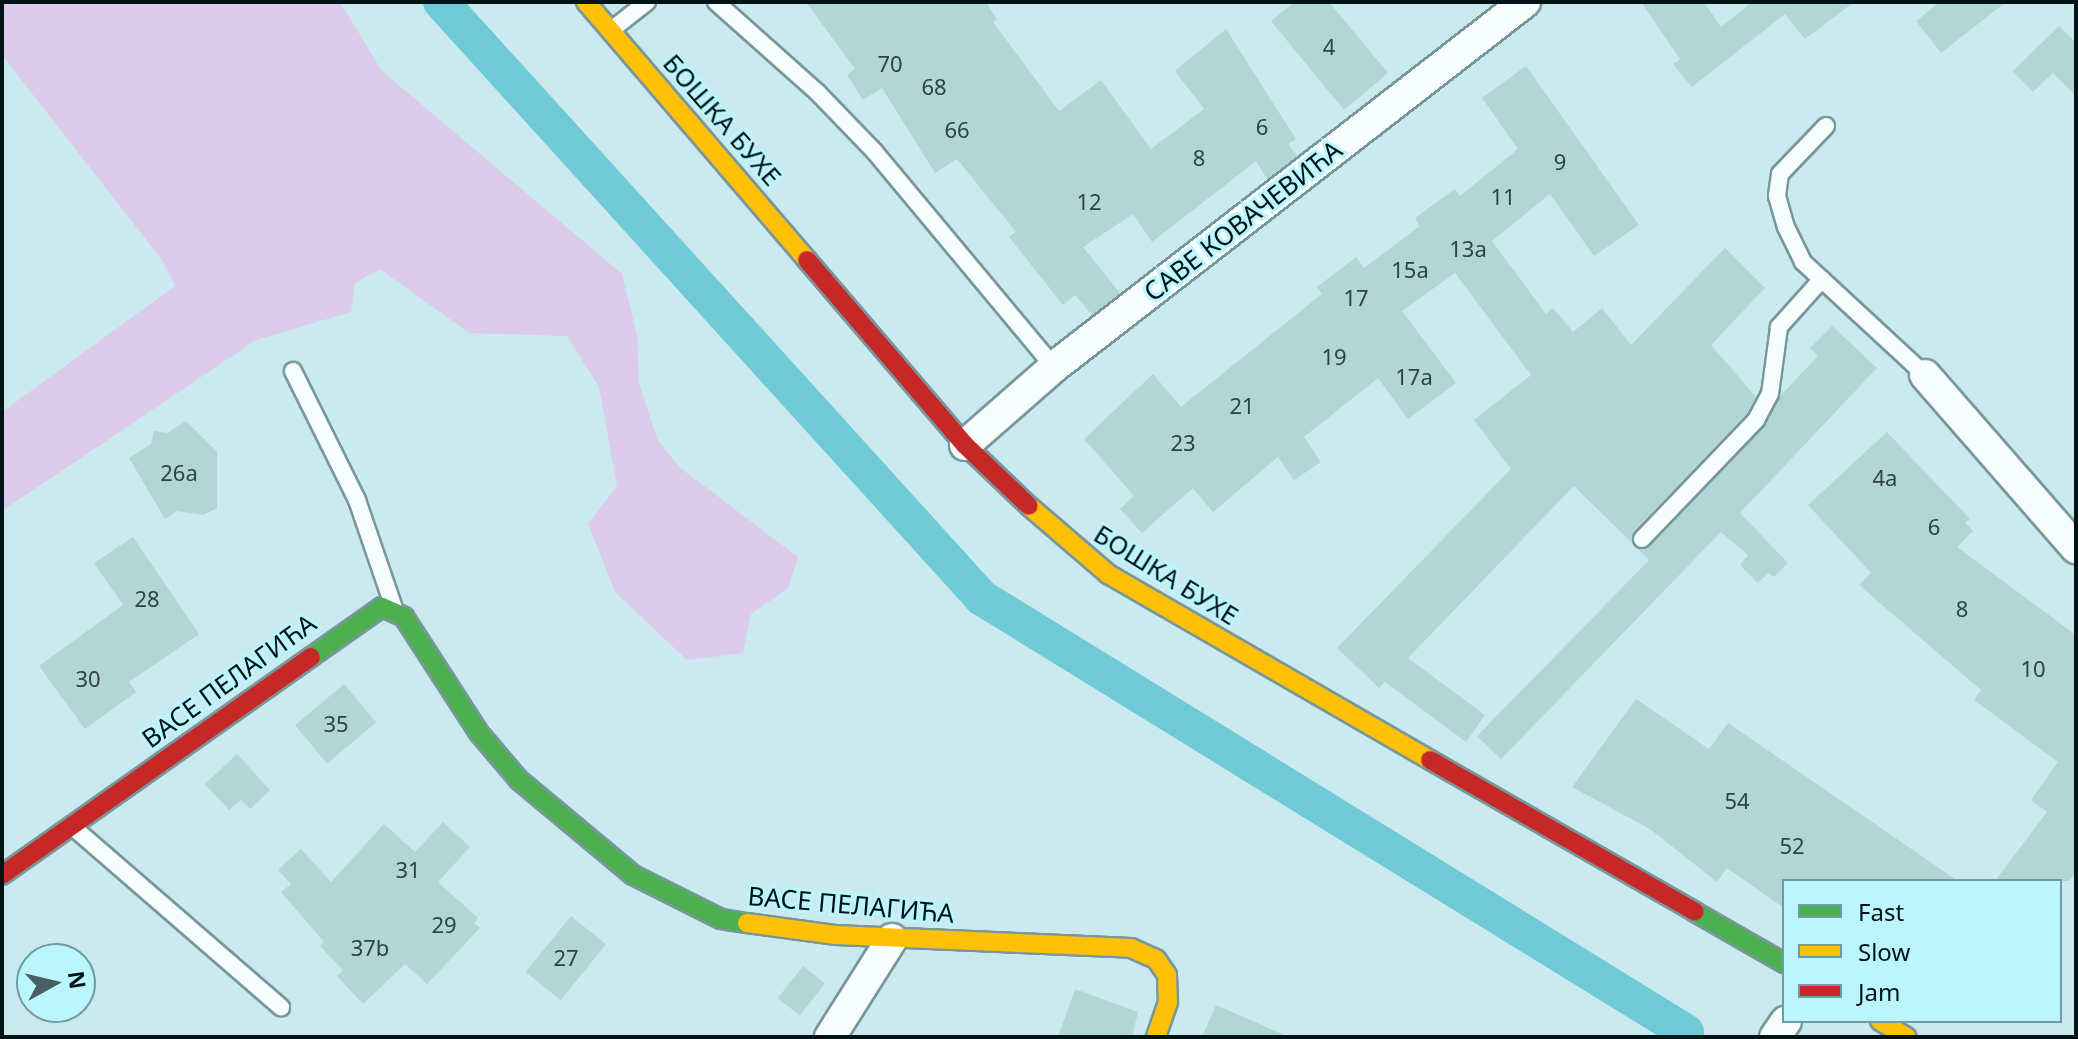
<!DOCTYPE html>
<html>
<head>
<meta charset="utf-8">
<style>
	body { margin:0 }
	#map { position:relative; width:2078px; height:1039px; overflow:hidden; background:#caeaef; font-family:"Noto Sans",sans-serif }
	div>[style] { position:absolute }
	.green>* { inset:0; background:#dccbeb }
	.canal>* { height:36px; margin:-18px; padding:0 18px; transform-origin:18px; border-radius:18px; background:#70cad6 }
	.building>* { inset:0; background:#b2d6d6; transform-origin:0 0 }
	.roads { filter:drop-shadow(2px 0 #78979b) drop-shadow(-2px 0 #78979b) drop-shadow(0 2px #78979b) drop-shadow(0 -2px #78979b) }
	.lane>* { height:16px; margin:-8px; padding:0 8px; transform-origin:8px; border-radius:8px; background:#f7fcfd }
	.street>* { height:30px; margin:-15px; padding:0 15px; transform-origin:15px; border-radius:15px; background:#f7fcfd }
	.fast>* { height:18px; margin:-9px; padding:0 9px; transform-origin:9px; border-radius:9px; background:#4caf50 }
	.slow>* { height:18px; margin:-9px; padding:0 9px; transform-origin:9px; border-radius:9px; background:#ffc107 }
	.jam>* { height:18px; margin:-9px; padding:0 9px; transform-origin:9px; border-radius:9px; background:#c62828 }
	span { translate:-50% -50%; white-space:nowrap; text-align:center; line-height:1.15; -webkit-text-stroke:6px #bbf5fe; paint-order:stroke }
	.number-label { font-size:22px; color:#2c4446 }
	.number-label span { -webkit-text-stroke-width:0 }
	.street-label { font-size:26px; color:#001316 }
	.frame { position:absolute; inset:0; border:4px solid #001316; pointer-events:none }
	.legend { position:absolute; left:1782px; top:879px; width:280px; height:144px; box-sizing:border-box; background:#bbf5fe; border:2px solid #709ba1; margin:0; padding:10px 14px; list-style:none; font-size:24px; color:#001316 }
	.legend li { display:flex; align-items:center; gap:16px; height:40px }
	.legend b { width:40px; border:2px solid #709ba1 }
	.north { position:absolute; left:16px; top:943px; width:80px; height:80px; box-sizing:border-box; background:#bbf5fe; border:2px solid #709ba1; border-radius:50%; rotate:82deg; font-size:22px; font-weight:700; line-height:32px; text-align:center; color:#001316 }
	.north::after { content:''; display:block; margin:auto; width:28px; height:36px; background:#475e62; clip-path:polygon(50% 0,100% 100%,50% 72%,0 100%) }
</style>
</head>
<body>
<div id="map">
	<div class="green">
		<div style="clip-path:polygon(2px 2px,340px 2px,382px 71px,622px 274px,637px 335px,639px 383px,657px 439px,679px 467px,798px 557px,788px 588px,751px 614px,743px 653px,687px 660px,615px 592px,588px 524px,617px 486px,599px 387px,567px 336px,469px 333px,380px 269px,355px 283px,351px 312px,256px 340px,2px 511px,2px 412px,175px 286px,162px 260px,2px 55px)"></div>
	</div>
	<div class="canal">
		<div style="left:441px;top:2px;width:805px;rotate:47.77deg"></div>
		<div style="left:982px;top:598px;width:827px;rotate:31.65deg"></div>
	</div>
	<div class="building">
		<div style="clip-path:polygon(806px 2px,986px 2px,997px 20px,993px 22px,1059px 111px,1101px 80px,1151px 149px,1204px 109px,1175px 71px,1226px 29px,1296px 139px,1288px 144px,1297px 156px,1267px 179px,1256px 161px,1152px 242px,1133px 214px,1083px 247px,1120px 293px,1092px 315px,1075px 295px,1063px 305px,1009px 237px,1016px 232px,957px 159px,935px 173px,882px 88px,863px 100px,847px 75px,855px 69px)"></div>
		<div style="clip-path:polygon(1294px 2px,1329px 2px,1388px 73px,1344px 110px,1271px 21px)"></div>
		<div style="clip-path:polygon(1641px 2px,1704px 2px,1721px 27px,1752px 2px,1854px 2px,1805px 39px,1785px 14px,1692px 87px,1673px 64px,1680px 59px)"></div>
		<div style="clip-path:polygon(1940px 2px,2006px 2px,1941px 53px,1916px 21px)"></div>
		<div style="clip-path:polygon(2059px 26px,2076px 43px,2076px 96px,2053px 73px,2033px 92px,2013px 71px)"></div>
		<div style="clip-path:polygon(1526px 66px,1639px 225px,1594px 256px,1550px 194px,1492px 241px,1546px 314px,1553px 308px,1573px 332px,1602px 308px,1631px 345px,1725px 248px,1765px 288px,1711px 345px,1756px 397px,1747px 413px,1634px 531px,1632px 543px,1574px 486px,1408px 658px,1485px 715px,1466px 742px,1385px 682px,1379px 688px,1337px 648px,1511px 469px,1474px 420px,1531px 375px,1455px 273px,1402px 311px,1456px 383px,1408px 419px,1378px 378px,1304px 437px,1321px 462px,1294px 480px,1278px 457px,1213px 512px,1193px 488px,1142px 533px,1120px 509px,1134px 496px,1084px 439px,1153px 374px,1181px 407px,1322px 294px,1317px 287px,1356px 257px,1364px 268px,1420px 226px,1415px 218px,1455px 189px,1460px 196px,1518px 149px,1482px 98px)"></div>
		<div style="clip-path:polygon(1832px 326px,1877px 368px,1740px 513px,1788px 563px,1774px 577px,1768px 573px,1758px 583px,1740px 565px,1748px 555px,1721px 532px,1501px 759px,1477px 736px,1649px 560px,1638px 549px,1650px 547px,1764px 427px,1781px 395px,1818px 356px,1810px 348px)"></div>
		<div style="clip-path:polygon(186px 421px,217px 452px,217px 508px,203px 515px,177px 511px,165px 519px,129px 458px,151px 444px,154px 431px,167px 433px)"></div>
		<div style="clip-path:polygon(1887px 432px,1970px 519px,1965px 523px,1973px 531px,1957px 547px,2076px 635px,2076px 872px,2069px 881px,1995px 881px,2047px 812px,2031px 800px,2058px 762px,1974px 700px,1981px 690px,1859px 585px,1871px 573px,1808px 505px)"></div>
		<div style="clip-path:polygon(133px 537px,199px 634px,129px 682px,136px 692px,85px 729px,39px 666px,123px 605px,94px 563px)"></div>
		<div style="left:344px;top:684px;width:50px;height:64px;rotate:50deg"></div>
		<div style="clip-path:polygon(1636px 699px,1709px 749px,1728px 723px,1958px 881px,1784px 881px,1784px 908px,1727px 868px,1717px 882px,1650px 829px,1572px 787px)"></div>
		<div style="clip-path:polygon(237px 754px,270px 790px,250px 809px,241px 800px,229px 810px,205px 784px)"></div>
		<div style="clip-path:polygon(443px 822px,470px 847px,438px 882px,478px 918px,474px 923px,480px 928px,427px 984px,405px 964px,363px 1004px,337px 976px,343px 970px,320px 946px,324px 942px,281px 892px,291px 884px,278px 870px,301px 849px,331px 882px,384px 824px,415px 852px)"></div>
		<div style="left:571px;top:916px;width:45px;height:72px;rotate:39deg"></div>
		<div style="left:803px;top:966px;width:28px;height:41px;rotate:38deg"></div>
		<div style="clip-path:polygon(1075px 989px,1138px 1012px,1132px 1037px,1058px 1037px)"></div>
		<div style="clip-path:polygon(1216px 1005px,1289px 1037px,1202px 1037px)"></div>
	</div>
	<div class="roads">
		<div class="lane">
			<div style="left:716px;top:2px;width:137px;rotate:41.7deg"></div>
			<div style="left:818px;top:93px;width:81px;rotate:46deg"></div>
			<div style="left:874px;top:151px;width:281px;rotate:50.2deg"></div>
			<div style="left:610px;top:31px;width:47px;rotate:-38.1deg"></div>
			<div style="left:1826px;top:126px;width:66px;rotate:133.8deg"></div>
			<div style="left:1780px;top:174px;width:22px;rotate:98deg"></div>
			<div style="left:1777px;top:196px;width:32px;rotate:74deg"></div>
			<div style="left:1786px;top:227px;width:39px;rotate:64deg"></div>
			<div style="left:1803px;top:262px;width:166px;rotate:42.8deg"></div>
			<div style="left:293px;top:371px;width:144px;rotate:63.6deg"></div>
			<div style="left:357px;top:500px;width:114px;rotate:71.1deg"></div>
			<div style="left:1642px;top:539px;width:165px;rotate:-46.2deg"></div>
			<div style="left:1756px;top:420px;width:30px;rotate:-62deg"></div>
			<div style="left:1770px;top:394px;width:68px;rotate:-82.3deg"></div>
			<div style="left:1779px;top:327px;width:64px;rotate:-48.1deg"></div>
			<div style="left:74px;top:828px;width:274px;rotate:40.9deg"></div>
		</div>
		<div class="street">
			<div style="left:1925px;top:375px;width:230px;rotate:48.9deg"></div>
			<div style="left:965px;top:445px;width:118px;rotate:-41.2deg"></div>
			<div style="left:1054px;top:367px;width:596px;rotate:-37.77deg"></div>
			<div style="left:830px;top:1037px;width:116px;rotate:-57.7deg"></div>
			<div style="left:1775px;top:1037px;width:19px;rotate:-55deg"></div>
		</div>
		<div class="fast">
			<div style="left:311px;top:657px;width:87px;rotate:-35.2deg"></div>
			<div style="left:382px;top:607px;width:24px;rotate:24deg"></div>
			<div style="left:404px;top:617px;width:138px;rotate:57.1deg"></div>
			<div style="left:479px;top:733px;width:62px;rotate:49.6deg"></div>
			<div style="left:519px;top:780px;width:148px;rotate:39.8deg"></div>
			<div style="left:633px;top:875px;width:98px;rotate:26.6deg"></div>
			<div style="left:721px;top:919px;width:26px;rotate:9deg"></div>
			<div style="left:1695px;top:912px;width:103px;rotate:29.8deg"></div>
		</div>
		<div class="slow">
			<div style="left:586px;top:2px;width:340px;rotate:49.4deg"></div>
			<div style="left:1029px;top:506px;width:104px;rotate:40.7deg"></div>
			<div style="left:1108px;top:574px;width:372px;rotate:30deg"></div>
			<div style="left:747px;top:923px;width:90px;rotate:7.7deg"></div>
			<div style="left:836px;top:935px;width:295px;rotate:2.5deg"></div>
			<div style="left:1131px;top:948px;width:27px;rotate:24deg"></div>
			<div style="left:1156px;top:959px;width:19px;rotate:55deg"></div>
			<div style="left:1167px;top:975px;width:27px;rotate:88deg"></div>
			<div style="left:1168px;top:1002px;width:37px;rotate:109deg"></div>
			<div style="left:1880px;top:1021px;width:31px;rotate:31deg"></div>
		</div>
		<div class="jam">
			<div style="left:807px;top:260px;width:243px;rotate:49.5deg"></div>
			<div style="left:965px;top:445px;width:88px;rotate:43.6deg"></div>
			<div style="left:1430px;top:760px;width:305px;rotate:29.8deg"></div>
			<div style="left:2px;top:875px;width:378px;rotate:-35.2deg"></div>
		</div>
	</div>
	<div class="number-label">
		<span style="left:1329px;top:47px">4</span>
		<span style="left:890px;top:64px">70</span>
		<span style="left:934px;top:87px">68</span>
		<span style="left:1262px;top:127px">6</span>
		<span style="left:957px;top:130px">66</span>
		<span style="left:1199px;top:158px">8</span>
		<span style="left:1560px;top:162px">9</span>
		<span style="left:1503px;top:197px">11</span>
		<span style="left:1089px;top:202px">12</span>
		<span style="left:1468px;top:249px">13a</span>
		<span style="left:1410px;top:270px">15a</span>
		<span style="left:1356px;top:298px">17</span>
		<span style="left:1334px;top:357px">19</span>
		<span style="left:1414px;top:377px">17a</span>
		<span style="left:1242px;top:406px">21</span>
		<span style="left:1183px;top:443px">23</span>
		<span style="left:179px;top:473px">26a</span>
		<span style="left:1885px;top:478px">4a</span>
		<span style="left:1934px;top:527px">6</span>
		<span style="left:147px;top:599px">28</span>
		<span style="left:1962px;top:609px">8</span>
		<span style="left:2033px;top:669px">10</span>
		<span style="left:88px;top:679px">30</span>
		<span style="left:336px;top:724px">35</span>
		<span style="left:1737px;top:801px">54</span>
		<span style="left:1792px;top:846px">52</span>
		<span style="left:408px;top:870px">31</span>
		<span style="left:444px;top:925px">29</span>
		<span style="left:370px;top:948px">37b</span>
		<span style="left:566px;top:958px">27</span>
	</div>
	<div class="street-label">
		<span style="left:722px;top:120px;rotate:49deg">БОШКА БУХЕ</span>
		<span style="left:1243px;top:221px;rotate:-38deg">САВЕ КОВАЧЕВИЋА</span>
		<span style="left:1166px;top:575px;rotate:32deg">БОШКА БУХЕ</span>
		<span style="left:229px;top:681px;rotate:-36deg">ВАСЕ ПЕЛАГИЋА</span>
		<span style="left:851px;top:905px;rotate:5deg">ВАСЕ ПЕЛАГИЋА</span>
	</div>
	<div class="frame"></div>
	<ul class="legend">
	<li><b style="height:10px;background:#4caf50"></b>Fast</li>
	<li><b style="height:10px;background:#ffc107"></b>Slow</li>
	<li><b style="height:10px;background:#c62828"></b>Jam</li>
	</ul>
	<div class="north">N</div>
</div>
</body>
</html>
